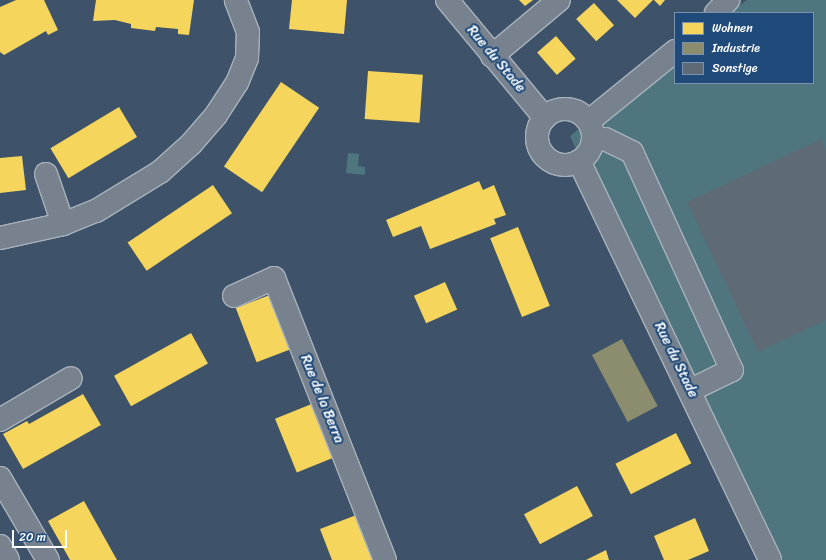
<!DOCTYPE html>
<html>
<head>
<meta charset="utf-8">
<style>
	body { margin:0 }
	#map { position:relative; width:826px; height:560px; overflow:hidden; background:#3e5369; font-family:Sriracha,sans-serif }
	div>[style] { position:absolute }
	.green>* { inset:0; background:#4f767f }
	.homes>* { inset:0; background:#f6d55c; transform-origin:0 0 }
	.industry>* { inset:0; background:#8c8c6e; transform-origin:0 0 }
	.building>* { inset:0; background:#5e6b77 }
	.roads { filter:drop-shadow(1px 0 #a8b2bc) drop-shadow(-1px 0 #a8b2bc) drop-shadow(0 1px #a8b2bc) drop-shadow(0 -1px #a8b2bc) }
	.minor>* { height:22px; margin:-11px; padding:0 11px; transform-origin:11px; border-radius:11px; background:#77828e }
	.minor>.ring { margin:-11px; padding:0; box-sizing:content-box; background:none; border:22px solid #77828e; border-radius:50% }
	span { translate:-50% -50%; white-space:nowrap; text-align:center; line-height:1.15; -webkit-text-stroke:4px #1f4a7a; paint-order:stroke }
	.street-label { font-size:14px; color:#fff }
	.legend { position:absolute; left:674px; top:12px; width:140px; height:72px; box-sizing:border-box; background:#1f4a7a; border:1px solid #7992af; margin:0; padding:5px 7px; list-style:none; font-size:12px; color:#fff }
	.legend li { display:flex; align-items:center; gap:8px; height:20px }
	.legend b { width:20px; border:1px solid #7992af }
	.scale { position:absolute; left:12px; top:530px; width:55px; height:18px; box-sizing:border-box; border:2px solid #fff; border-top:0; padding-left:5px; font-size:12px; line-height:14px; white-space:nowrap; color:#fff; -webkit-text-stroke:3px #1f4a7a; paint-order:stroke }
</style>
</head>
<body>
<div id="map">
	<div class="green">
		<div style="clip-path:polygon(747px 0,826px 0,826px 560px,763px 560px,570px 136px,675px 55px,675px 83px,813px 83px,813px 13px,730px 13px)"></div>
		<div style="clip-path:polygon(348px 153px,359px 154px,358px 166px,365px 167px,365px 175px,346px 173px)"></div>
	</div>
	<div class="homes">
		<div style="clip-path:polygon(16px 0,44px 0,58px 30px,48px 35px,46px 31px,4px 55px,0 52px,0 7px)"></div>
		<div style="clip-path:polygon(96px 0,194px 0,189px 35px,178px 34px,178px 29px,156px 27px,155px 31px,131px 28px,131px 24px,115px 20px,93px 21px)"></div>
		<div style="clip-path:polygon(292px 0,347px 0,344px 34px,289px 29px)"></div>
		<div style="clip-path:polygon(519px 0,533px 0,525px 6px)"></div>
		<div style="clip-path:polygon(617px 0,653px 0,635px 18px)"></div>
		<div style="clip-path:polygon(654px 0,665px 0,660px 6px)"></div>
		<div style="left:594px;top:3px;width:30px;height:24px;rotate:48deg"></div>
		<div style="left:556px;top:36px;width:30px;height:25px;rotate:49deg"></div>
		<div style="left:368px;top:71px;width:55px;height:48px;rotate:4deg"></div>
		<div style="left:281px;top:82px;width:46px;height:102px;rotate:34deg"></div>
		<div style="left:119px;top:107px;width:35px;height:80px;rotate:59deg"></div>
		<div style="clip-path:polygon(22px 156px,26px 190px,0 193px,0 158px)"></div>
		<div style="clip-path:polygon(479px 181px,483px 190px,494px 185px,506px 215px,494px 219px,496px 224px,430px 249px,421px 226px,393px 237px,386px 220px)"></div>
		<div style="left:213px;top:185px;width:34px;height:103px;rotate:56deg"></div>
		<div style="left:518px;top:227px;width:85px;height:30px;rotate:68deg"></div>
		<div style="left:445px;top:282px;width:30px;height:34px;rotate:66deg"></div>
		<div style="left:275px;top:293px;width:58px;height:42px;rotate:69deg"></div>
		<div style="left:191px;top:333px;width:35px;height:88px;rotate:61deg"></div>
		<div style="clip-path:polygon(83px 394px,101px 425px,23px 469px,3px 434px,27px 421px,29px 424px)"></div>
		<div style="left:314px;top:403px;width:58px;height:42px;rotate:68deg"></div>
		<div style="left:676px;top:433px;width:34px;height:68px;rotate:63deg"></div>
		<div style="left:577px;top:486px;width:34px;height:60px;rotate:62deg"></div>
		<div style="clip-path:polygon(84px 501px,117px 560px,70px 560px,48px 521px)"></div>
		<div style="clip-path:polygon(359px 514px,378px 560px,332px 560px,320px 529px)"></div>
		<div style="clip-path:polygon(695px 518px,709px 551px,688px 560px,664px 560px,654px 536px)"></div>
		<div style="clip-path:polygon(606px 550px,609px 560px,586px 560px)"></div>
	</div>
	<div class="industry">
		<div style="left:622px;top:339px;width:76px;height:34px;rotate:62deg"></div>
	</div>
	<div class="building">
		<div style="clip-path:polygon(821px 139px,826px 150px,826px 320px,758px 352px,687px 202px)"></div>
	</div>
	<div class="roads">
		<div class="minor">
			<div style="left:447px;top:0;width:153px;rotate:50.3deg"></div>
			<div style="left:716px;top:13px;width:18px;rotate:-47deg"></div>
			<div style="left:492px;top:56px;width:87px;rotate:-39.9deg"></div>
			<div class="ring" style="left:537px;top:109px;width:34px;height:34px"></div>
			<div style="left:589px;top:121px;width:111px;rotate:-39.1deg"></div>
			<div style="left:593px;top:140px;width:12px;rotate:-5deg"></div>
			<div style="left:605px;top:139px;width:30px;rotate:26deg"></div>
			<div style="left:632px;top:152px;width:240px;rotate:65.4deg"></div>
			<div style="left:732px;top:370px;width:46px;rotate:154deg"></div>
			<div style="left:579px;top:161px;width:442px;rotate:64.4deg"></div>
			<div style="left:46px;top:174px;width:53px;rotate:71.2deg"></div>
			<div style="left:0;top:238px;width:65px;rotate:-12.5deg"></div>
			<div style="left:63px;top:224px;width:35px;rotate:-22deg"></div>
			<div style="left:96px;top:211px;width:75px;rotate:-31.4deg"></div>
			<div style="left:160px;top:172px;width:42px;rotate:-42.1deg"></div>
			<div style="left:191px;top:144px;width:38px;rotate:-49deg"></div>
			<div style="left:216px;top:115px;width:38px;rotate:-57deg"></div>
			<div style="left:237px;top:83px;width:27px;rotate:-68deg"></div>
			<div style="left:247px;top:58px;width:26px;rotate:-88deg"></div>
			<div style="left:248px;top:32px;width:34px;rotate:-111deg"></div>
			<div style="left:234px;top:296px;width:44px;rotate:-24.2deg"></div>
			<div style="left:274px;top:278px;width:303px;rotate:68.5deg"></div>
			<div style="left:0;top:420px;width:82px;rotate:-30.6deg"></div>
			<div style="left:0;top:478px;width:95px;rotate:59.7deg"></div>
			<div style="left:0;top:546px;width:16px;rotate:60deg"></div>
		</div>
	</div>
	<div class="street-label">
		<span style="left:496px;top:59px;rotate:50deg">Rue du Stade</span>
		<span style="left:676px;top:360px;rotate:64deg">Rue du Stade</span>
		<span style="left:322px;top:399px;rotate:68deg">Rue de la Berra</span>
	</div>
	<ul class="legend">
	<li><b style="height:11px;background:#f6d55c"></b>Wohnen</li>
	<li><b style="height:11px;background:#8c8c6e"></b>Industrie</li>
	<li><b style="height:11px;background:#5e6b77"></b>Sonstige</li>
	</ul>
	<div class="scale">20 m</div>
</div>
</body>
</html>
